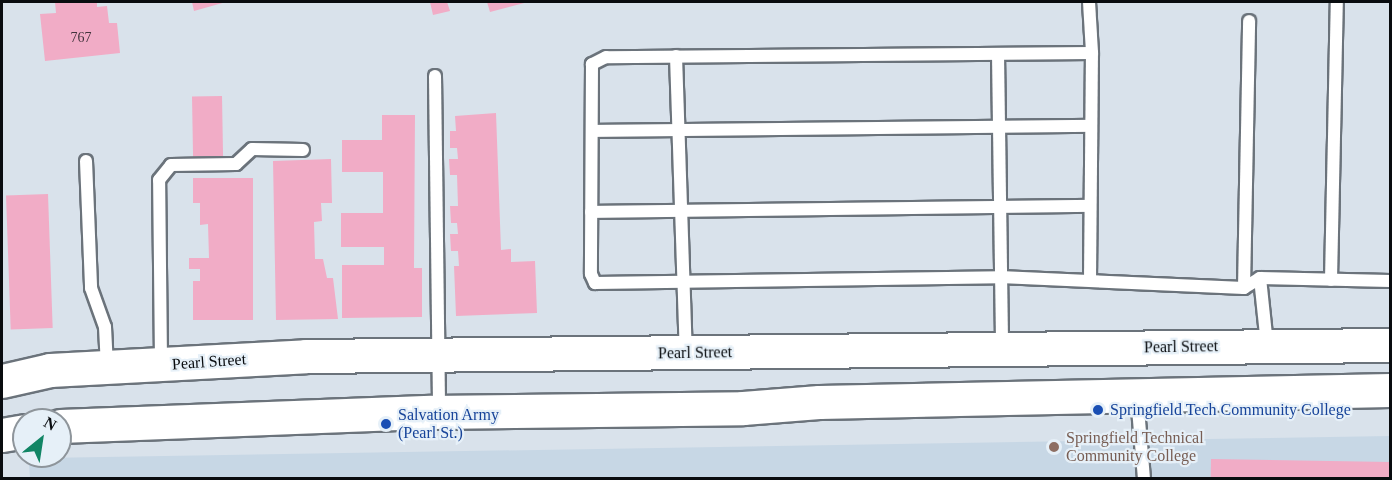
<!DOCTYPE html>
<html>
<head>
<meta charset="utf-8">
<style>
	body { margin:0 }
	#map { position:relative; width:1392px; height:480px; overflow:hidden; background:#d9e2eb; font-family:"Times New Roman",serif }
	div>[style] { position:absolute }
	.built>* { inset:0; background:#c7d7e5 }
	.building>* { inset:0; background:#f1acc6; transform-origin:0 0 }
	.roads { filter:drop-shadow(2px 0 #6b737b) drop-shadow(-2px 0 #6b737b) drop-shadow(0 2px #6b737b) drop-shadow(0 -2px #6b737b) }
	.lane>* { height:12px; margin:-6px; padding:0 6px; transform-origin:6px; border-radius:6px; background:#fff }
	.secondary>* { height:33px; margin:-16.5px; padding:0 16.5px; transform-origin:16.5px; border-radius:16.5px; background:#fff }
	.dots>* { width:16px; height:16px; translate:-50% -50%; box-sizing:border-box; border:3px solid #e6f0f8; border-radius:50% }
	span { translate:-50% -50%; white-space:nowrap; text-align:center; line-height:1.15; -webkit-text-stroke:4.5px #e6f0f8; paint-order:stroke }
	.number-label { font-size:14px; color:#43343d }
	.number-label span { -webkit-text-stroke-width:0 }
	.street-label { font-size:16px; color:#090c0f }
	.transit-label { font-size:16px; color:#164399 }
	.left { translate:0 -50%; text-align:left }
	.education-label { font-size:16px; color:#785e54 }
	.frame { position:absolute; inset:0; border:3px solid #090c0f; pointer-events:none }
	.north { position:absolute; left:12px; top:408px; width:60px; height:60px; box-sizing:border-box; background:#e6f0f8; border:2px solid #8e959b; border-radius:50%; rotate:30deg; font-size:16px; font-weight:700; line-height:24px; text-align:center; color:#090c0f }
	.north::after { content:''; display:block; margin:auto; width:21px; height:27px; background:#118565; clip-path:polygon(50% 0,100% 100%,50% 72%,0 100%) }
</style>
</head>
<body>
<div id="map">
	<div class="built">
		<div style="clip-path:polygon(1390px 436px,1390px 478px,30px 478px,29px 464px,43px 458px)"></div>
	</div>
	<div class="building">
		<div style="clip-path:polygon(55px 2px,97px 2px,97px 7px,107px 6px,109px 23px,117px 23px,120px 53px,45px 61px,40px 14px,56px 13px)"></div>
		<div style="clip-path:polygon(192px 2px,226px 2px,194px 11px)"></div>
		<div style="clip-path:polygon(430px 2px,447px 2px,450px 11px,433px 15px)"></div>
		<div style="clip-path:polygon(487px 2px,528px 2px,490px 12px)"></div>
		<div style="left:222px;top:96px;width:60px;height:30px;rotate:89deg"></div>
		<div style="clip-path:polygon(496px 113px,501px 250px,511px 249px,511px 262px,535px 261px,537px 313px,456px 316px,454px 266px,459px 266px,458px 251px,451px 251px,450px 234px,458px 234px,457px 223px,451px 223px,450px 206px,458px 206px,457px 175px,450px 175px,449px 159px,458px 159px,457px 148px,450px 148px,450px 131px,456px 131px,455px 116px)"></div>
		<div style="clip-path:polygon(382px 115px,415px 115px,414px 268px,422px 268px,422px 317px,342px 318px,342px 265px,384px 265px,384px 247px,341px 247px,341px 213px,383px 213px,383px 172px,342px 172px,342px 140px,382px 140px)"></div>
		<div style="clip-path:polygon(331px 159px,332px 203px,321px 203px,322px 221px,314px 222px,315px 259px,323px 259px,327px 278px,333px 278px,338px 319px,276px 320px,273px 161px)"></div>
		<div style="clip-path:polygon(193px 178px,253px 178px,253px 320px,193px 320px,193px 281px,200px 281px,200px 269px,189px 269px,189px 258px,209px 258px,208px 224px,200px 225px,200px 203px,193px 203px)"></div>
		<div style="left:48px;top:194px;width:134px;height:42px;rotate:88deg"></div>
		<div style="left:1211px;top:459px;width:179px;height:19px;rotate:1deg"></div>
	</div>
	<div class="roads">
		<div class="lane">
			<div style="left:1089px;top:2px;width:51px;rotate:86.6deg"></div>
			<div style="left:998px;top:54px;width:293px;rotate:89.2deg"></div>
			<div style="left:676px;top:56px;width:296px;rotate:88.1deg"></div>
			<div style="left:435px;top:76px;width:335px;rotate:89.3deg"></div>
			<div style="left:592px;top:131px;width:499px;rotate:-0.6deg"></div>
			<div style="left:86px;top:161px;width:127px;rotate:87.7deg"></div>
			<div style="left:91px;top:288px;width:41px;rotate:70.3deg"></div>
			<div style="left:105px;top:327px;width:40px;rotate:87.1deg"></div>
			<div style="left:591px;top:212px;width:499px;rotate:-0.7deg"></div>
			<div style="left:1260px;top:278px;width:67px;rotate:84deg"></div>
			<div style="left:1090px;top:279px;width:226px;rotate:-89.5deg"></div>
			<div style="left:1092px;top:53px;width:486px;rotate:179.5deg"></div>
			<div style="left:606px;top:57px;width:16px;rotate:153deg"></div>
			<div style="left:592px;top:64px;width:210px;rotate:90.3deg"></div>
			<div style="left:591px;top:274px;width:10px;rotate:66deg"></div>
			<div style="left:595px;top:283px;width:405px;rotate:-0.8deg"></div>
			<div style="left:1000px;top:277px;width:244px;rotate:2.6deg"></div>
			<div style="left:1244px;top:288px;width:19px;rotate:-32deg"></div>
			<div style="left:1260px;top:278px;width:130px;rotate:1.3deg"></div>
			<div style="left:1331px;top:280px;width:278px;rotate:-88.8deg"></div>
			<div style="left:1244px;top:288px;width:267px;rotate:-88.9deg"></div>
			<div style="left:161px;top:361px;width:181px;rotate:-90.6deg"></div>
			<div style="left:159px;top:180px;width:19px;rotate:-51deg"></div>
			<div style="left:171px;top:165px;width:65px;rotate:-0.9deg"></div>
			<div style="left:236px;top:164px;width:22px;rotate:-43deg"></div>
			<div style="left:252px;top:149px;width:51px;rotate:1.1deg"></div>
			<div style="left:1137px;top:397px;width:81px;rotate:85.1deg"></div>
		</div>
		<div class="secondary">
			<div style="left:2px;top:381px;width:49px;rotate:-12.9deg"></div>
			<div style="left:50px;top:370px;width:256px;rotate:-3.1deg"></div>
			<div style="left:306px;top:356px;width:1084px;rotate:-0.58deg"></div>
			<div style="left:60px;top:426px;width:371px;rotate:-2.2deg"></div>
			<div style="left:431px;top:412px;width:312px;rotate:-0.7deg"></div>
			<div style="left:743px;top:408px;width:76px;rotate:-4.5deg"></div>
			<div style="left:819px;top:402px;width:571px;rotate:-1.2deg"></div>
			<div style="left:2px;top:435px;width:22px;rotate:-10deg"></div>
		</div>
	</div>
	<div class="dots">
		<div style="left:1098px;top:410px;background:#1a4fb4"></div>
		<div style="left:386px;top:424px;background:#1a4fb4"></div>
		<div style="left:1054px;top:447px;background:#8d6e63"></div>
	</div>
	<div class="number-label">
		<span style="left:81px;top:38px">767</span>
	</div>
	<div class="street-label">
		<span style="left:1181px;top:347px;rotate:-1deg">Pearl Street</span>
		<span style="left:695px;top:353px;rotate:-1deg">Pearl Street</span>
		<span style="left:209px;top:362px;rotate:-4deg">Pearl Street</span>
	</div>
	<div class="transit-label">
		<span class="left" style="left:1110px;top:410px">Springfield Tech Community College</span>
		<span class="left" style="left:398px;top:424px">Salvation Army<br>(Pearl St.)</span>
	</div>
	<div class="education-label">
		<span class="left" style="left:1066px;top:447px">Springfield Technical<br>Community College</span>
	</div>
	<div class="frame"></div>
	<div class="north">N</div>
</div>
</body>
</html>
